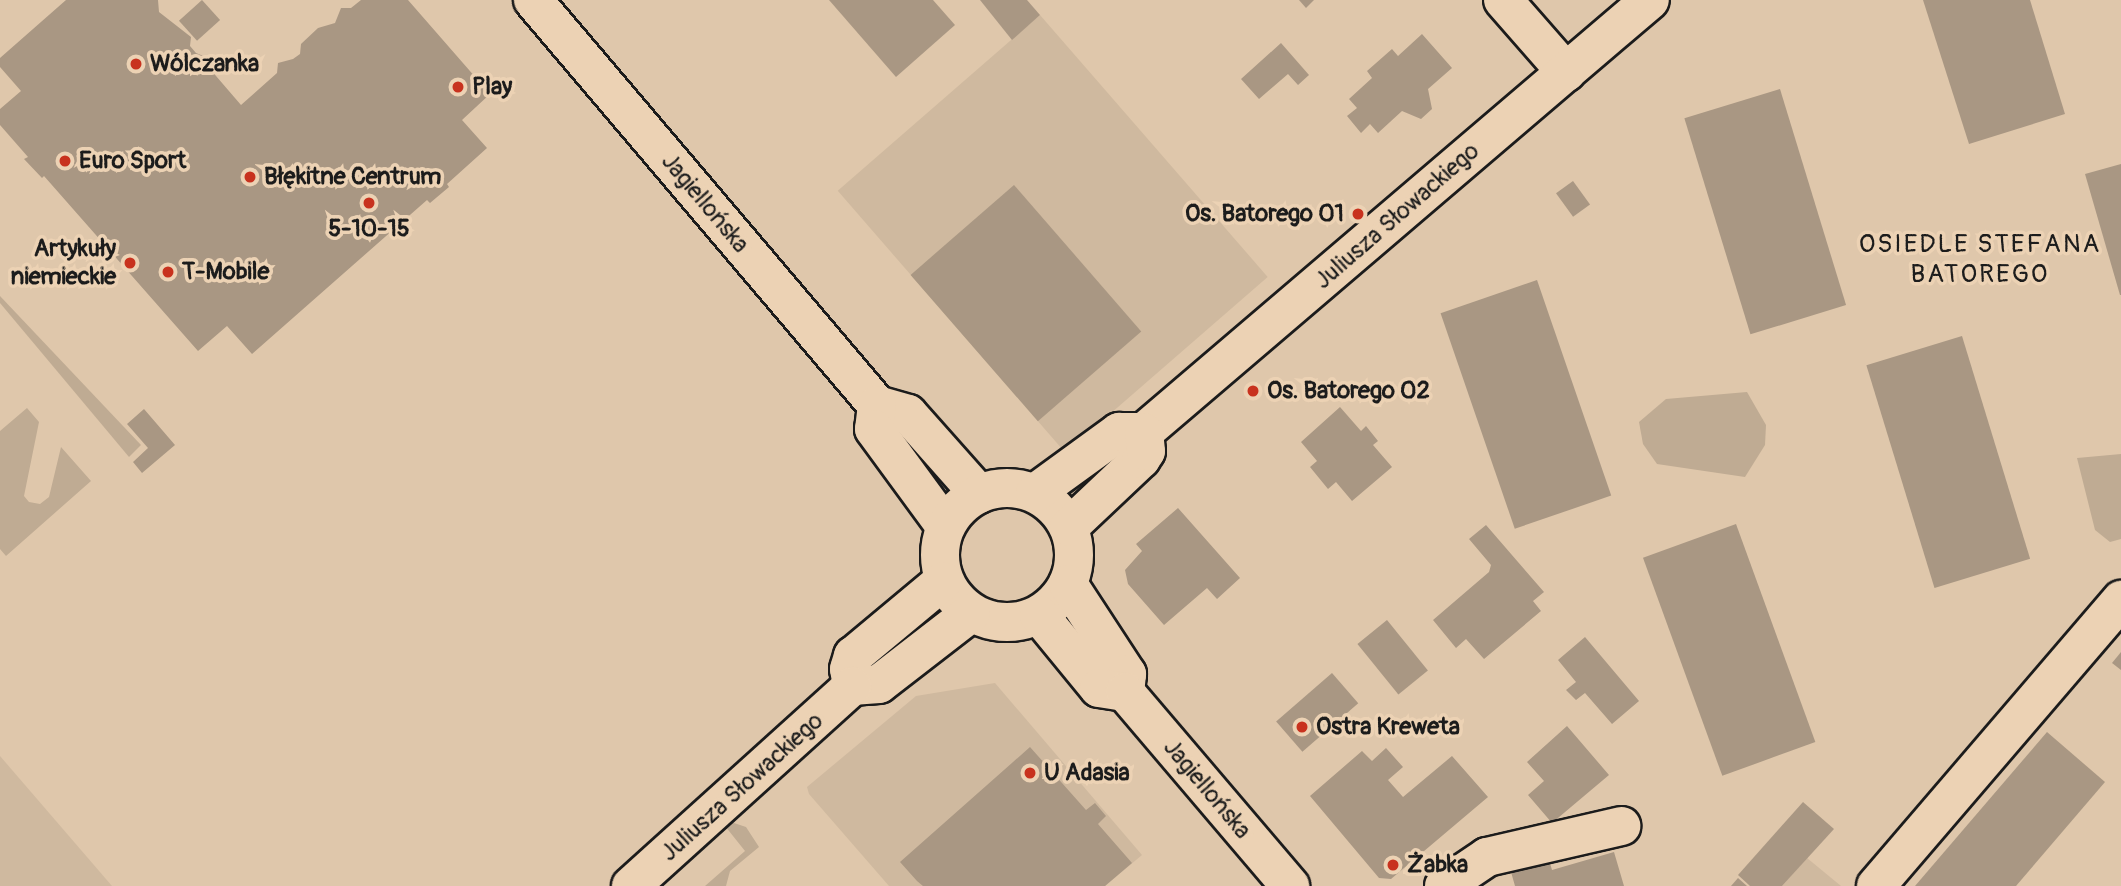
<!DOCTYPE html>
<html>
<head>
<meta charset="utf-8">
<style>
	body { margin:0 }
	#map { position:relative; width:2121px; height:886px; overflow:hidden; background:#dfc7ab; font-family:Pangolin,sans-serif }
	div>[style] { position:absolute }
	.built>* { inset:0; background:#cfb99f; transform-origin:0 0 }
	.green>* { inset:0; background:#bfab93 }
	.building>* { inset:0; background:#a99783; transform-origin:0 0 }
	.roads { filter:drop-shadow(2px 0 #1c1c1c) drop-shadow(-2px 0 #1c1c1c) drop-shadow(0 2px #1c1c1c) drop-shadow(0 -2px #1c1c1c) }
	.minor>* { height:38px; margin:-19px; padding:0 19px; transform-origin:19px; border-radius:19px; background:#ecd2b4 }
	.minor>.ring { margin:-19px; padding:0; box-sizing:content-box; background:none; border:38px solid #ecd2b4; border-radius:50% }
	.dots>* { width:19px; height:19px; translate:-50% -50%; box-sizing:border-box; border:4px solid #ecd2b4; border-radius:50% }
	span { translate:-50% -50%; white-space:nowrap; text-align:center; line-height:1.15; -webkit-text-stroke:7px #ecd2b4; paint-order:stroke }
	.poi-label { font-size:24px; color:#1c1c1c; font-weight:700 }
	.left { translate:0 -50%; text-align:left }
	.right { translate:-100% -50%; text-align:right }
	.street-label { font-size:24px; color:#1c1c1c }
	.neighbourhood-label { font-size:26px; color:#1c1c1c; letter-spacing:2px }
</style>
</head>
<body>
<div id="map">
	<div class="built">
		<div style="left:1040px;top:15px;width:347px;height:268px;rotate:49deg"></div>
		<div style="clip-path:polygon(995px 683px,1142px 855px,1105px 886px,889px 886px,809px 794px,807px 787px,916px 696px)"></div>
		<div style="clip-path:polygon(0 756px,112px 886px,0 886px)"></div>
		<div style="clip-path:polygon(1807px 858px,1841px 886px,1782px 886px)"></div>
	</div>
	<div class="green">
		<div style="clip-path:polygon(0 296px,141px 445px,129px 457px,0 303px)"></div>
		<div style="clip-path:polygon(1747px 392px,1766px 425px,1765px 445px,1745px 477px,1657px 464px,1643px 444px,1639px 422px,1666px 399px)"></div>
		<div style="clip-path:polygon(27px 408px,39px 422px,24px 496px,29px 502px,40px 504px,49px 497px,61px 447px,91px 481px,6px 556px,0 549px,0 431px)"></div>
		<div style="clip-path:polygon(2121px 454px,2121px 539px,2110px 542px,2095px 530px,2077px 458px)"></div>
		<div style="clip-path:polygon(731px 822px,746px 827px,759px 847px,730px 871px,726px 886px,705px 886px,745px 851px,725px 826px)"></div>
	</div>
	<div class="building">
		<div style="clip-path:polygon(66px 0,158px 0,159px 12px,191px 37px,190px 46px,196px 53px,211px 59px,210px 69px,241px 105px,277px 73px,278px 63px,293px 59px,300px 54px,301px 44px,318px 28px,335px 23px,341px 8px,351px 8px,361px 0,408px 0,490px 94px,462px 120px,487px 148px,447px 184px,449px 187px,430px 203px,427px 200px,252px 354px,227px 326px,198px 351px,44px 176px,42px 178px,24px 159px,28px 157px,0 125px,0 109px,21px 91px,0 67px,0 58px)"></div>
		<div style="left:202px;top:0;width:27px;height:31px;rotate:48deg"></div>
		<div style="clip-path:polygon(829px 0,933px 0,955px 25px,896px 77px)"></div>
		<div style="clip-path:polygon(980px 0,1027px 0,1040px 15px,1012px 40px)"></div>
		<div style="clip-path:polygon(1299px 0,1314px 0,1306px 8px)"></div>
		<div style="clip-path:polygon(1923px 0,2030px 0,2065px 114px,1969px 144px)"></div>
		<div style="clip-path:polygon(1422px 34px,1452px 68px,1428px 89px,1432px 109px,1421px 119px,1402px 111px,1378px 133px,1370px 124px,1361px 133px,1347px 116px,1357px 108px,1349px 99px,1372px 78px,1367px 71px,1392px 49px,1398px 56px)"></div>
		<div style="clip-path:polygon(1281px 43px,1309px 75px,1298px 85px,1288px 74px,1259px 99px,1241px 79px)"></div>
		<div style="left:1780px;top:89px;width:226px;height:100px;rotate:73deg"></div>
		<div style="clip-path:polygon(2121px 164px,2121px 295px,2120px 295px,2085px 174px)"></div>
		<div style="left:1573px;top:181px;width:29px;height:21px;rotate:54deg"></div>
		<div style="left:1014px;top:185px;width:194px;height:137px;rotate:49deg"></div>
		<div style="left:1537px;top:280px;width:228px;height:102px;rotate:71deg"></div>
		<div style="left:1962px;top:336px;width:233px;height:100px;rotate:73deg"></div>
		<div style="clip-path:polygon(1340px 407px,1361px 431px,1366px 426px,1378px 441px,1373px 445px,1392px 467px,1352px 501px,1336px 482px,1328px 489px,1310px 467px,1317px 461px,1301px 442px)"></div>
		<div style="clip-path:polygon(144px 409px,175px 445px,142px 473px,133px 462px,148px 448px,127px 424px)"></div>
		<div style="clip-path:polygon(1178px 508px,1240px 578px,1217px 599px,1207px 588px,1164px 625px,1128px 584px,1125px 570px,1142px 551px,1136px 544px)"></div>
		<div style="left:1736px;top:524px;width:232px;height:99px;rotate:70deg"></div>
		<div style="clip-path:polygon(1486px 525px,1544px 592px,1533px 601px,1541px 611px,1484px 659px,1466px 639px,1456px 648px,1433px 620px,1489px 572px,1491px 565px,1469px 539px)"></div>
		<div style="left:1387px;top:620px;width:65px;height:38px;rotate:51deg"></div>
		<div style="clip-path:polygon(1585px 637px,1639px 701px,1612px 724px,1585px 693px,1576px 700px,1566px 690px,1576px 682px,1558px 660px)"></div>
		<div style="clip-path:polygon(2121px 652px,2121px 670px,2112px 663px)"></div>
		<div style="left:1332px;top:673px;width:40px;height:74px;rotate:49deg"></div>
		<div style="clip-path:polygon(1567px 726px,1609px 775px,1552px 823px,1528px 795px,1544px 781px,1527px 762px)"></div>
		<div style="clip-path:polygon(2047px 732px,2105px 782px,2016px 886px,1915px 886px)"></div>
		<div style="clip-path:polygon(1030px 747px,1086px 810px,1095px 803px,1106px 816px,1098px 824px,1132px 863px,1105px 886px,923px 886px,917px 881px,900px 862px)"></div>
		<div style="clip-path:polygon(1386px 748px,1403px 767px,1388px 780px,1403px 797px,1452px 756px,1488px 797px,1391px 879px,1379px 878px,1310px 796px,1362px 751px,1372px 761px)"></div>
		<div style="clip-path:polygon(1803px 802px,1834px 829px,1782px 886px,1750px 886px,1738px 875px)"></div>
		<div style="clip-path:polygon(1614px 852px,1624px 886px,1515px 886px,1511px 872px,1549px 860px,1552px 870px)"></div>
		<div style="clip-path:polygon(1738px 878px,1747px 886px,1731px 886px)"></div>
	</div>
	<div class="roads">
		<div class="minor">
			<div style="left:533px;top:0;width:531px;rotate:49.66deg"></div>
			<div style="left:877px;top:405px;width:32px;rotate:16deg"></div>
			<div style="left:908px;top:414px;width:107px;rotate:48.4deg"></div>
			<div style="left:1503px;top:0;width:96px;rotate:48.8deg"></div>
			<div style="left:877px;top:405px;width:24px;rotate:97deg"></div>
			<div style="left:874px;top:429px;width:120px;rotate:53.8deg"></div>
			<div style="left:1144px;top:432px;width:665px;rotate:-40.49deg"></div>
			<div class="ring" style="left:940px;top:488px;width:96px;height:96px"></div>
			<div style="left:1035px;top:493px;width:104px;rotate:-36deg"></div>
			<div style="left:1119px;top:432px;width:25px"></div>
			<div style="left:1069px;top:527px;width:99px;rotate:-43.4deg"></div>
			<div style="left:1141px;top:459px;width:9px;rotate:-58deg"></div>
			<div style="left:1146px;top:451px;width:19px;rotate:-96deg"></div>
			<div style="left:1068px;top:584px;width:108px;rotate:56.8deg"></div>
			<div style="left:1127px;top:674px;width:18px;rotate:96deg"></div>
			<div style="left:1039px;top:615px;width:94px;rotate:50.6deg"></div>
			<div style="left:1099px;top:688px;width:26px;rotate:9deg"></div>
			<div style="left:852px;top:686px;width:17px;rotate:-100deg"></div>
			<div style="left:849px;top:669px;width:14px;rotate:-73deg"></div>
			<div style="left:853px;top:656px;width:117px;rotate:-39.8deg"></div>
			<div style="left:852px;top:686px;width:27px;rotate:-4deg"></div>
			<div style="left:879px;top:684px;width:116px;rotate:-37.7deg"></div>
			<div style="left:1125px;top:692px;width:255px;rotate:49.6deg"></div>
			<div style="left:631px;top:886px;width:298px;rotate:-42.1deg"></div>
			<div style="left:1444px;top:886px;width:52px;rotate:-34deg"></div>
			<div style="left:1487px;top:857px;width:138px;rotate:-13deg"></div>
			<div style="left:1876px;top:886px;width:377px;rotate:-49.4deg"></div>
		</div>
	</div>
	<div class="dots">
		<div style="left:136px;top:64px;background:#c8321e"></div>
		<div style="left:458px;top:87px;background:#c8321e"></div>
		<div style="left:65px;top:161px;background:#c8321e"></div>
		<div style="left:250px;top:177px;background:#c8321e"></div>
		<div style="left:369px;top:203px;background:#c8321e"></div>
		<div style="left:1358px;top:214px;background:#c8321e"></div>
		<div style="left:130px;top:263px;background:#c8321e"></div>
		<div style="left:168px;top:272px;background:#c8321e"></div>
		<div style="left:1253px;top:391px;background:#c8321e"></div>
		<div style="left:1302px;top:727px;background:#c8321e"></div>
		<div style="left:1030px;top:773px;background:#c8321e"></div>
		<div style="left:1393px;top:865px;background:#c8321e"></div>
	</div>
	<div class="poi-label">
		<span class="left" style="left:150px;top:64px">Wólczanka</span>
		<span class="left" style="left:472px;top:87px">Play</span>
		<span class="left" style="left:79px;top:161px">Euro Sport</span>
		<span class="left" style="left:264px;top:177px">Błękitne Centrum</span>
		<span class="right" style="left:1344px;top:214px">Os. Batorego 01</span>
		<span style="left:369px;top:229px">5-10-15</span>
		<span class="right" style="left:116px;top:263px">Artykuły<br>niemieckie</span>
		<span class="left" style="left:182px;top:272px">T-Mobile</span>
		<span class="left" style="left:1267px;top:391px">Os. Batorego 02</span>
		<span class="left" style="left:1316px;top:727px">Ostra Kreweta</span>
		<span class="left" style="left:1044px;top:773px">U Adasia</span>
		<span class="left" style="left:1407px;top:865px">Żabka</span>
	</div>
	<div class="street-label">
		<span style="left:705px;top:203px;rotate:50deg">Jagiellońska</span>
		<span style="left:1397px;top:216px;rotate:-41deg">Juliusza Słowackiego</span>
		<span style="left:742px;top:787px;rotate:-42deg">Juliusza Słowackiego</span>
		<span style="left:1207px;top:789px;rotate:50deg">Jagiellońska</span>
	</div>
	<div class="neighbourhood-label">
		<span style="left:1980px;top:260px">OSIEDLE STEFANA<br>BATOREGO</span>
	</div>
</div>
</body>
</html>
